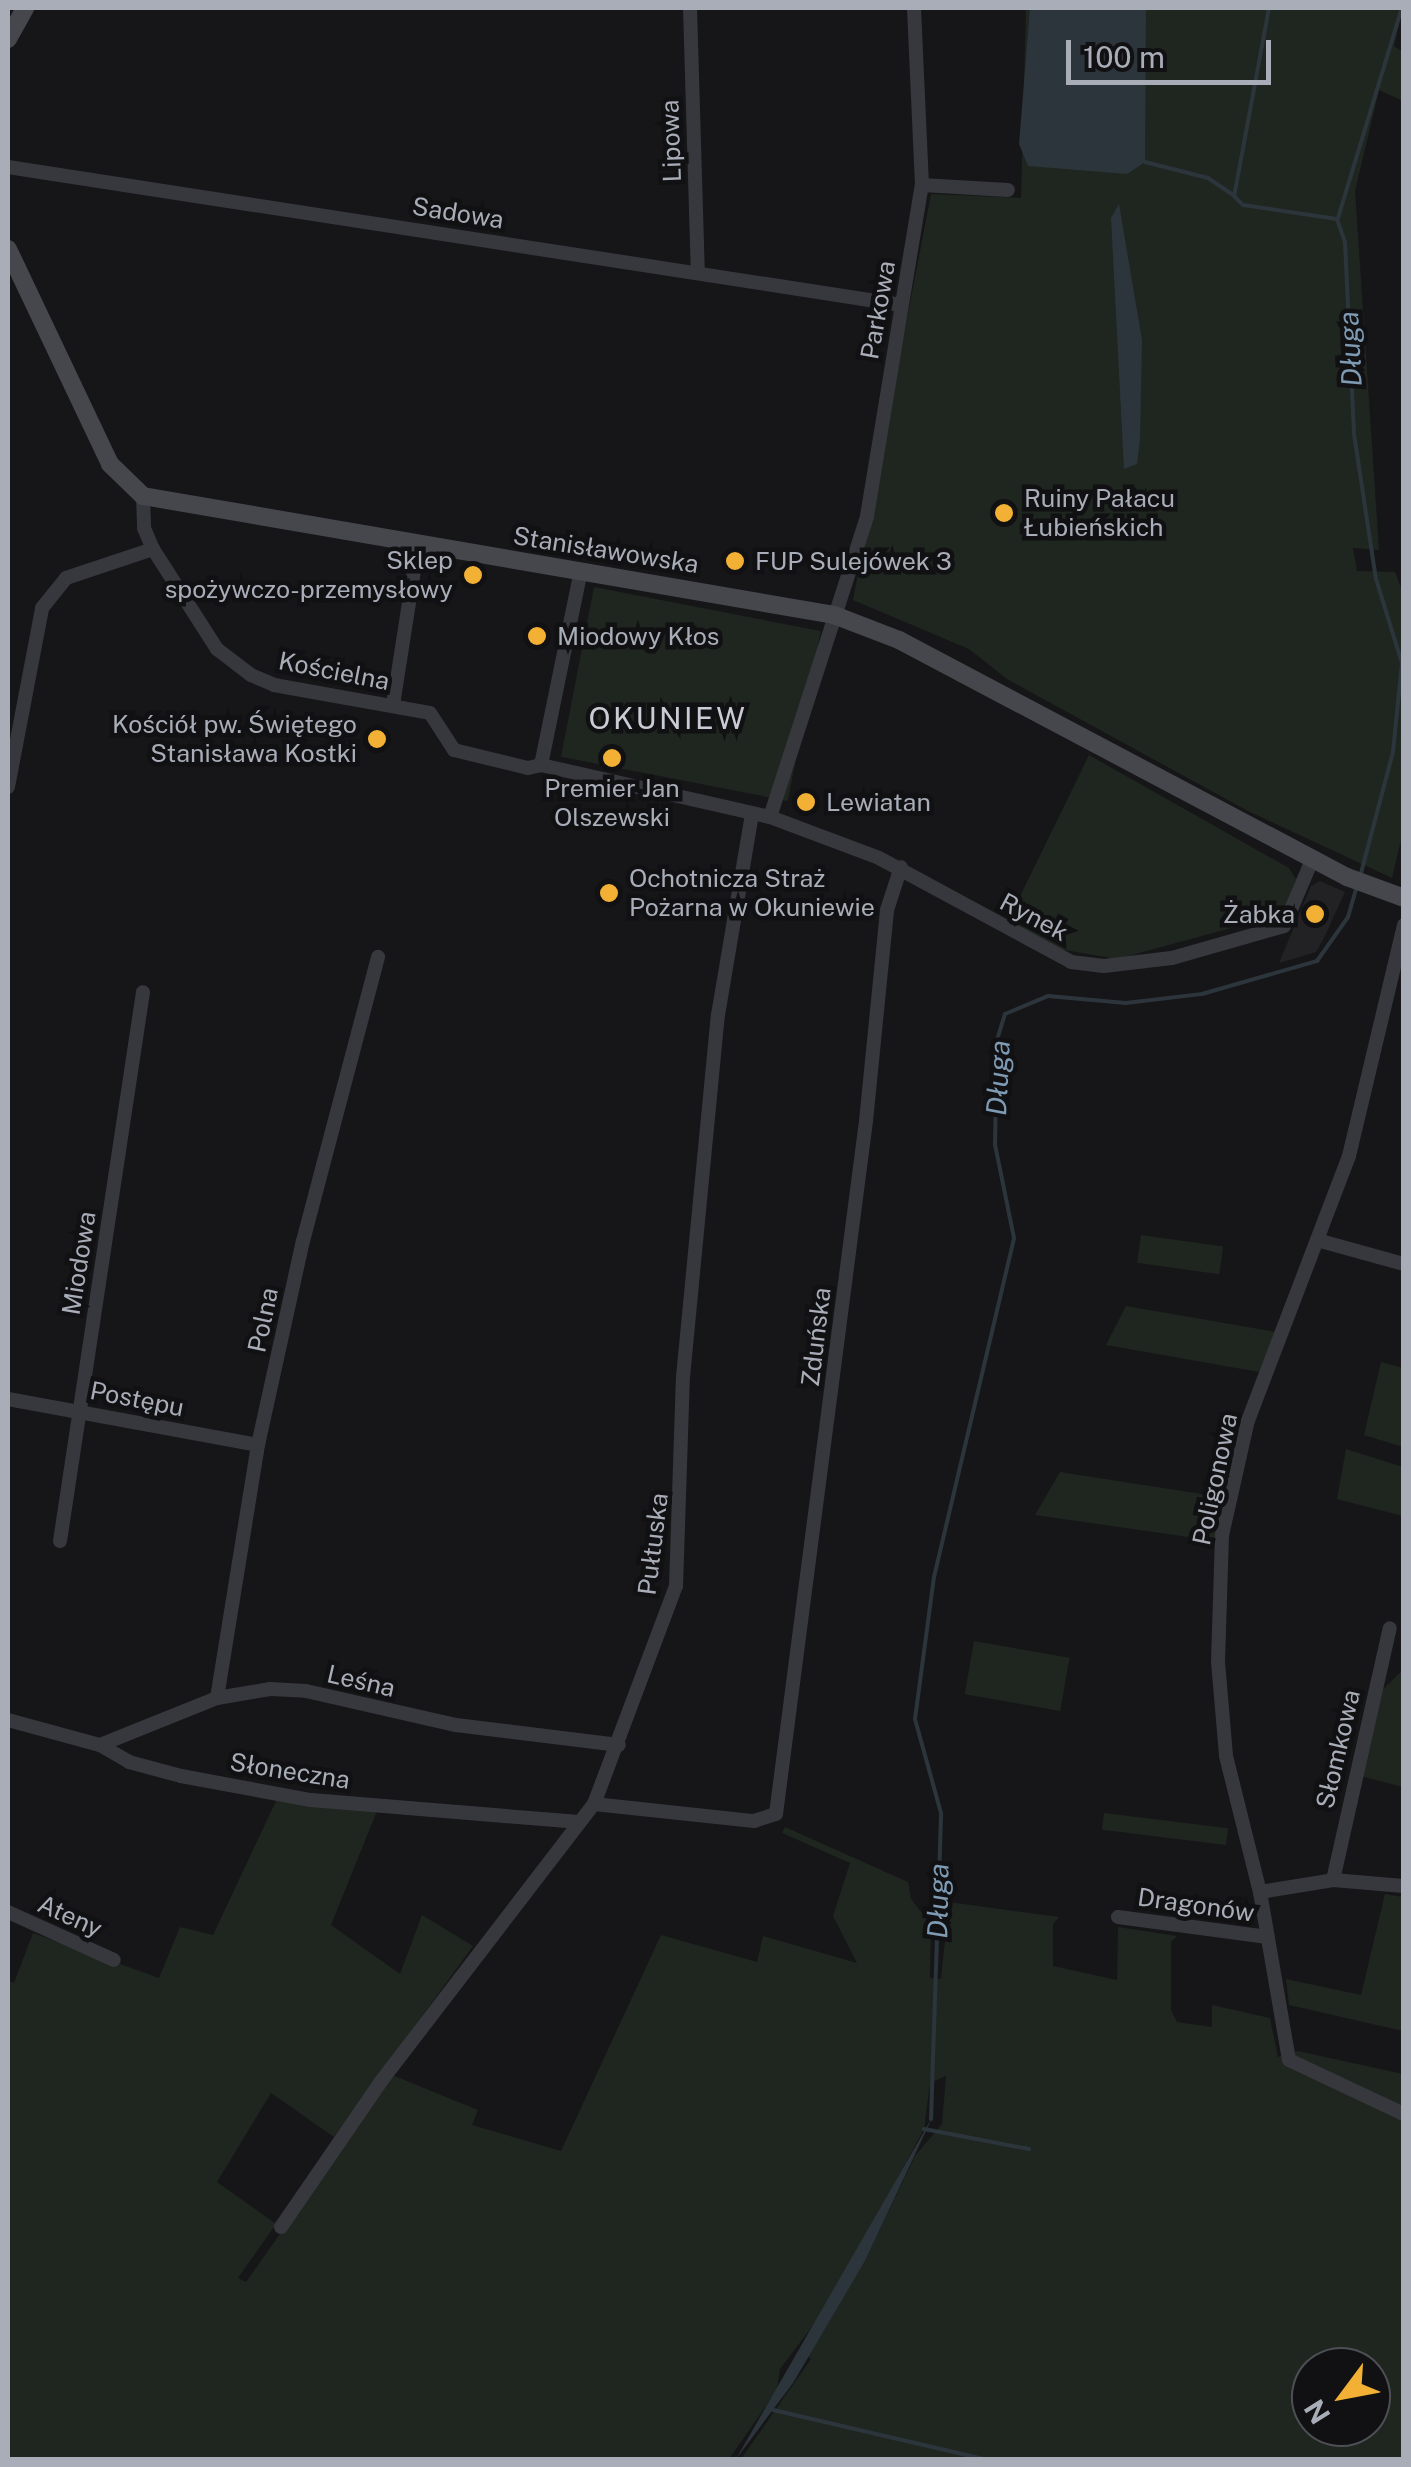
<!DOCTYPE html>
<html>
<head>
<meta charset="utf-8">
<style>
	body { margin:0 }
	#map { position:relative; width:1411px; height:2467px; overflow:hidden; background:#161618; font-family:"Public Sans",sans-serif }
	div>[style] { position:absolute }
	.built>* { inset:0; background:#222225 }
	.green>* { inset:0; background:#1e261f; transform-origin:0 0 }
	.water>* { inset:0; background:#2c353c }
	.stream>* { height:4px; margin:-2px; padding:0 2px; transform-origin:2px; border-radius:2px; background:#2c353c }
	.street>* { height:14px; margin:-7px; padding:0 7px; transform-origin:7px; border-radius:7px; background:#37383d }
	.secondary>* { height:18px; margin:-9px; padding:0 9px; transform-origin:9px; border-radius:9px; background:#45474d }
	.dots>* { width:28px; height:28px; translate:-50% -50%; box-sizing:border-box; border:5px solid #111113; border-radius:50% }
	span { translate:-50% -50%; white-space:nowrap; text-align:center; line-height:1.15; -webkit-text-stroke:9px #111113; paint-order:stroke }
	.street-label { font-size:25px; color:#a8adb8 }
	.poi-label { font-size:25px; color:#a8adb8 }
	.left { translate:0 -50%; text-align:left }
	.right { translate:-100% -50%; text-align:right }
	.water-label { font-size:28px; color:#7f9bb3; font-style:italic }
	.quarter-label { font-size:30px; color:#c9ccd4; letter-spacing:2.5px }
	.frame { position:absolute; inset:0; border:10px solid #a8adb8; pointer-events:none }
	.north { position:absolute; left:1291px; top:2347px; width:100px; height:100px; box-sizing:border-box; background:#111113; border:2px solid #4d4f55; border-radius:50%; rotate:238deg; font-size:28px; font-weight:700; line-height:40px; text-align:center; color:#a8adb8 }
	.north::after { content:''; display:block; margin:auto; width:35px; height:45px; background:#f2b134; clip-path:polygon(50% 0,100% 100%,50% 72%,0 100%) }
	.scale { position:absolute; left:1066px; top:40px; width:205px; height:45px; box-sizing:border-box; border:5px solid #a8adb8; border-top:0; padding-left:12px; font-size:30px; line-height:35px; white-space:nowrap; color:#a8adb8; -webkit-text-stroke:8px #111113; paint-order:stroke }
</style>
</head>
<body>
<div id="map">
	<div class="built">
		<div style="clip-path:polygon(1320px 881px,1345px 892px,1323px 940px,1316px 952px,1279px 963px,1311px 886px)"></div>
	</div>
	<div class="green">
		<div style="clip-path:polygon(1026px 8px,1403px 8px,1394px 46px,1403px 52px,1403px 101px,1379px 90px,1355px 191px,1379px 550px,1353px 548px,1357px 571px,1395px 572px,1403px 593px,1404px 827px,1392px 878px,1248px 811px,1007px 679px,969px 649px,853px 600px,931px 194px,1021px 198px)"></div>
		<div style="left:594px;top:587px;width:231px;height:173px;rotate:11deg"></div>
		<div style="clip-path:polygon(1089px 755px,1289px 868px,1296px 879px,1283px 914px,1117px 959px,1059px 949px,1008px 921px)"></div>
		<div style="left:1141px;top:1235px;width:83px;height:28px;rotate:8deg"></div>
		<div style="clip-path:polygon(1126px 1306px,1276px 1332px,1259px 1372px,1106px 1345px)"></div>
		<div style="clip-path:polygon(1381px 1362px,1403px 1368px,1403px 1447px,1364px 1435px)"></div>
		<div style="clip-path:polygon(1346px 1449px,1403px 1467px,1403px 1516px,1337px 1499px)"></div>
		<div style="clip-path:polygon(1060px 1472px,1221px 1497px,1216px 1541px,1035px 1515px)"></div>
		<div style="left:974px;top:1641px;width:97px;height:54px;rotate:10deg"></div>
		<div style="clip-path:polygon(1403px 1670px,1403px 1787px,1360px 1776px,1380px 1692px)"></div>
		<div style="clip-path:polygon(evenodd,276px 1801px,377px 1811px,331px 1925px,400px 1974px,422px 1915px,473px 1946px,334px 2137px,271px 2093px,217px 2182px,276px 2224px,238px 2278px,246px 2282px,392px 2075px,478px 2110px,472px 2125px,561px 2151px,661px 1935px,757px 1962px,763px 1936px,857px 1963px,833px 1916px,850px 1863px,782px 1833px,785px 1827px,908px 1882px,911px 1899px,931px 1925px,930px 1978px,941px 1979px,949px 1902px,1059px 1917px,1053px 1924px,1053px 1966px,1117px 1980px,1118px 1927px,1177px 1936px,1171px 1942px,1171px 2010px,1177px 2022px,1212px 2027px,1212px 2005px,1270px 2018px,1278px 2057px,1298px 2051px,1403px 2074px,1403px 2459px,741px 2459px,811px 2359px,807px 2356px,865px 2261px,915px 2156px,942px 2124px,946px 2076px,930px 2083px,924px 2129px,830px 2303px,780px 2369px,777px 2390px,729px 2459px,8px 2459px,8px 1980px,14px 1983px,33px 1933px,159px 1978px,180px 1927px,213px 1935px,276px 1801px,1311px 2367px,1371px 2367px,1371px 2427px,1311px 2427px,1311px 2367px)"></div>
		<div style="left:1104px;top:1813px;width:125px;height:17px;rotate:7deg"></div>
		<div style="clip-path:polygon(1385px 1894px,1403px 1897px,1403px 2031px,1289px 2005px,1286px 1979px,1361px 1995px)"></div>
	</div>
	<div class="water">
		<div style="clip-path:polygon(1030px 8px,1146px 8px,1145px 162px,1127px 174px,1028px 166px,1019px 144px)"></div>
		<div style="clip-path:polygon(1119px 204px,1142px 340px,1140px 440px,1137px 464px,1124px 469px,1111px 218px)"></div>
		<div style="clip-path:polygon(933px 2116px,865px 2261px,793px 2383px,736px 2459px)"></div>
	</div>
	<div class="stream">
		<div style="left:1269px;top:8px;width:191px;rotate:100.5deg"></div>
		<div style="left:1234px;top:196px;width:13px;rotate:45deg"></div>
		<div style="left:1243px;top:205px;width:95px;rotate:8.5deg"></div>
		<div style="left:1337px;top:219px;width:24px;rotate:71deg"></div>
		<div style="left:1345px;top:242px;width:192px;rotate:87.3deg"></div>
		<div style="left:1354px;top:434px;width:147px;rotate:81.4deg"></div>
		<div style="left:1376px;top:579px;width:88px;rotate:72.8deg"></div>
		<div style="left:1402px;top:663px;width:89px;rotate:95.8deg"></div>
		<div style="left:1393px;top:752px;width:129px;rotate:104.8deg"></div>
		<div style="left:1145px;top:162px;width:65px;rotate:14.3deg"></div>
		<div style="left:1208px;top:178px;width:30px;rotate:34deg"></div>
		<div style="left:1338px;top:218px;width:220px;rotate:-73.1deg"></div>
		<div style="left:931px;top:2119px;width:306px;rotate:-88.1deg"></div>
		<div style="left:941px;top:1813px;width:98px;rotate:-105.5deg"></div>
		<div style="left:915px;top:1719px;width:143px;rotate:-82.4deg"></div>
		<div style="left:934px;top:1577px;width:348px;rotate:-76.7deg"></div>
		<div style="left:1014px;top:1238px;width:95px;rotate:-101.5deg"></div>
		<div style="left:995px;top:1145px;width:105px;rotate:-88.9deg"></div>
		<div style="left:997px;top:1040px;width:27px;rotate:-73deg"></div>
		<div style="left:1005px;top:1014px;width:47px;rotate:-22.7deg"></div>
		<div style="left:1048px;top:996px;width:78px;rotate:5.1deg"></div>
		<div style="left:1126px;top:1003px;width:77px;rotate:-6.8deg"></div>
		<div style="left:1202px;top:994px;width:120px;rotate:-16deg"></div>
		<div style="left:1317px;top:961px;width:54px;rotate:-54.8deg"></div>
		<div style="left:1348px;top:917px;width:32px;rotate:-74deg"></div>
		<div style="left:924px;top:2129px;width:107px;rotate:10.8deg"></div>
		<div style="left:769px;top:2409px;width:226px;rotate:13.1deg"></div>
	</div>
	<div class="street">
		<div style="left:690px;top:8px;width:265px;rotate:88.3deg"></div>
		<div style="left:8px;top:167px;width:904px;rotate:8.78deg"></div>
		<div style="left:922px;top:185px;width:86px;rotate:3.3deg"></div>
		<div style="left:143px;top:496px;width:32px;rotate:88deg"></div>
		<div style="left:144px;top:528px;width:23px;rotate:67deg"></div>
		<div style="left:153px;top:549px;width:119px;rotate:57.4deg"></div>
		<div style="left:217px;top:649px;width:43px;rotate:37.4deg"></div>
		<div style="left:251px;top:675px;width:25px;rotate:23deg"></div>
		<div style="left:274px;top:685px;width:158px;rotate:10.2deg"></div>
		<div style="left:430px;top:713px;width:44px;rotate:57deg"></div>
		<div style="left:454px;top:750px;width:76px;rotate:13.7deg"></div>
		<div style="left:528px;top:768px;width:13px;rotate:-13deg"></div>
		<div style="left:393px;top:705px;width:161px;rotate:-81.1deg"></div>
		<div style="left:541px;top:765px;width:235px;rotate:12.8deg"></div>
		<div style="left:770px;top:817px;width:116px;rotate:20.6deg"></div>
		<div style="left:879px;top:858px;width:218px;rotate:28.4deg"></div>
		<div style="left:1071px;top:962px;width:33px;rotate:7deg"></div>
		<div style="left:1104px;top:966px;width:68px;rotate:-6.7deg"></div>
		<div style="left:1172px;top:958px;width:116px;rotate:-15.9deg"></div>
		<div style="left:1284px;top:926px;width:72px;rotate:-67deg"></div>
		<div style="left:541px;top:765px;width:199px;rotate:-78.4deg"></div>
		<div style="left:8px;top:787px;width:182px;rotate:-79.2deg"></div>
		<div style="left:42px;top:608px;width:38px;rotate:-51deg"></div>
		<div style="left:66px;top:578px;width:92px;rotate:-18.4deg"></div>
		<div style="left:770px;top:817px;width:316px;rotate:-72.1deg"></div>
		<div style="left:867px;top:516px;width:336px;rotate:-80.6deg"></div>
		<div style="left:922px;top:185px;width:177px;rotate:-92.6deg"></div>
		<div style="left:1404px;top:925px;width:237px;rotate:103.4deg"></div>
		<div style="left:1349px;top:1156px;width:283px;rotate:110.9deg"></div>
		<div style="left:1248px;top:1420px;width:118px;rotate:102.7deg"></div>
		<div style="left:1222px;top:1535px;width:127px;rotate:91.8deg"></div>
		<div style="left:1218px;top:1662px;width:94px;rotate:85.1deg"></div>
		<div style="left:1226px;top:1756px;width:140px;rotate:76deg"></div>
		<div style="left:1260px;top:1892px;width:170px;rotate:80.2deg"></div>
		<div style="left:1289px;top:2060px;width:127px;rotate:25.2deg"></div>
		<div style="left:1317px;top:1240px;width:90px;rotate:15.4deg"></div>
		<div style="left:8px;top:1399px;width:254px;rotate:10.4deg"></div>
		<div style="left:60px;top:1541px;width:555px;rotate:-81.4deg"></div>
		<div style="left:217px;top:1698px;width:256px;rotate:-80.8deg"></div>
		<div style="left:258px;top:1445px;width:209px;rotate:-77.6deg"></div>
		<div style="left:303px;top:1241px;width:294px;rotate:-75.2deg"></div>
		<div style="left:8px;top:1720px;width:95px;rotate:15.2deg"></div>
		<div style="left:100px;top:1745px;width:34px;rotate:30deg"></div>
		<div style="left:129px;top:1762px;width:54px;rotate:15.1deg"></div>
		<div style="left:181px;top:1776px;width:132px;rotate:10.5deg"></div>
		<div style="left:311px;top:1800px;width:266px;rotate:4.7deg"></div>
		<div style="left:100px;top:1745px;width:126px;rotate:-21.9deg"></div>
		<div style="left:217px;top:1698px;width:54px;rotate:-9.6deg"></div>
		<div style="left:270px;top:1689px;width:36px;rotate:3deg"></div>
		<div style="left:306px;top:1691px;width:154px;rotate:12.8deg"></div>
		<div style="left:456px;top:1725px;width:164px;rotate:7deg"></div>
		<div style="left:594px;top:1804px;width:161px;rotate:6.1deg"></div>
		<div style="left:754px;top:1821px;width:23px;rotate:-18deg"></div>
		<div style="left:776px;top:1814px;width:699px;rotate:-82.6deg"></div>
		<div style="left:866px;top:1121px;width:212px;rotate:-84.3deg"></div>
		<div style="left:887px;top:910px;width:45px;rotate:-72deg"></div>
		<div style="left:1333px;top:1880px;width:258px;rotate:-77.3deg"></div>
		<div style="left:1260px;top:1892px;width:74px;rotate:-9.3deg"></div>
		<div style="left:1333px;top:1880px;width:71px;rotate:4.8deg"></div>
		<div style="left:8px;top:1912px;width:116px;rotate:24.4deg"></div>
		<div style="left:1118px;top:1917px;width:151px;rotate:7.6deg"></div>
		<div style="left:281px;top:2227px;width:178px;rotate:-55.5deg"></div>
		<div style="left:382px;top:2080px;width:348px;rotate:-52.5deg"></div>
		<div style="left:594px;top:1804px;width:233px;rotate:-69.4deg"></div>
		<div style="left:676px;top:1586px;width:209px;rotate:-88.1deg"></div>
		<div style="left:683px;top:1377px;width:364px;rotate:-84.5deg"></div>
		<div style="left:718px;top:1015px;width:203px;rotate:-80.4deg"></div>
	</div>
	<div class="secondary">
		<div style="left:8px;top:39px;width:35px;rotate:-61deg"></div>
		<div style="left:8px;top:249px;width:238px;rotate:64.6deg"></div>
		<div style="left:110px;top:464px;width:46px;rotate:44.1deg"></div>
		<div style="left:143px;top:496px;width:701px;rotate:9.77deg"></div>
		<div style="left:834px;top:615px;width:70px;rotate:21deg"></div>
		<div style="left:899px;top:640px;width:507px;rotate:27.88deg"></div>
		<div style="left:1347px;top:877px;width:61px;rotate:20.2deg"></div>
	</div>
	<div class="dots">
		<div style="left:1004px;top:513px;background:#f2b134"></div>
		<div style="left:735px;top:561px;background:#f2b134"></div>
		<div style="left:473px;top:575px;background:#f2b134"></div>
		<div style="left:537px;top:636px;background:#f2b134"></div>
		<div style="left:377px;top:739px;background:#f2b134"></div>
		<div style="left:612px;top:758px;background:#f2b134"></div>
		<div style="left:806px;top:802px;background:#f2b134"></div>
		<div style="left:609px;top:893px;background:#f2b134"></div>
		<div style="left:1315px;top:914px;background:#f2b134"></div>
	</div>
	<div class="street-label">
		<span style="left:671px;top:141px;rotate:-92deg">Lipowa</span>
		<span style="left:458px;top:213px;rotate:9deg">Sadowa</span>
		<span style="left:878px;top:310px;rotate:-80deg">Parkowa</span>
		<span style="left:606px;top:550px;rotate:9deg">Stanisławowska</span>
		<span style="left:334px;top:671px;rotate:11deg">Kościelna</span>
		<span style="left:1034px;top:917px;rotate:28deg">Rynek</span>
		<span style="left:79px;top:1263px;rotate:-81deg">Miodowa</span>
		<span style="left:263px;top:1320px;rotate:-78deg">Polna</span>
		<span style="left:816px;top:1337px;rotate:-83deg">Zduńska</span>
		<span style="left:137px;top:1399px;rotate:11deg">Postępu</span>
		<span style="left:1215px;top:1479px;rotate:-78deg">Poligonowa</span>
		<span style="left:653px;top:1544px;rotate:-83deg">Pułtuska</span>
		<span style="left:361px;top:1681px;rotate:13deg">Leśna</span>
		<span style="left:1338px;top:1749px;rotate:-77deg">Słomkowa</span>
		<span style="left:290px;top:1771px;rotate:9deg">Słoneczna</span>
		<span style="left:1196px;top:1905px;rotate:8deg">Dragonów</span>
		<span style="left:70px;top:1916px;rotate:24deg">Ateny</span>
	</div>
	<div class="poi-label">
		<span class="left" style="left:1024px;top:513px">Ruiny Pałacu<br>Łubieńskich</span>
		<span class="right" style="left:453px;top:575px">Sklep<br>spożywczo-przemysłowy</span>
		<span class="left" style="left:755px;top:561px">FUP Sulejówek 3</span>
		<span class="left" style="left:557px;top:636px">Miodowy Kłos</span>
		<span class="right" style="left:357px;top:739px">Kościół pw. Świętego<br>Stanisława Kostki</span>
		<span style="left:612px;top:803px">Premier Jan<br>Olszewski</span>
		<span class="left" style="left:826px;top:802px">Lewiatan</span>
		<span class="left" style="left:629px;top:893px">Ochotnicza Straż<br>Pożarna w Okuniewie</span>
		<span class="right" style="left:1295px;top:914px">Żabka</span>
	</div>
	<div class="water-label">
		<span style="left:1350px;top:349px;rotate:-93deg">Długa</span>
		<span style="left:998px;top:1078px;rotate:-87deg">Długa</span>
		<span style="left:938px;top:1901px;rotate:-89deg">Długa</span>
	</div>
	<div class="quarter-label">
		<span style="left:668px;top:718px">OKUNIEW</span>
	</div>
	<div class="frame"></div>
	<div class="north">N</div>
	<div class="scale">100 m</div>
</div>
</body>
</html>
